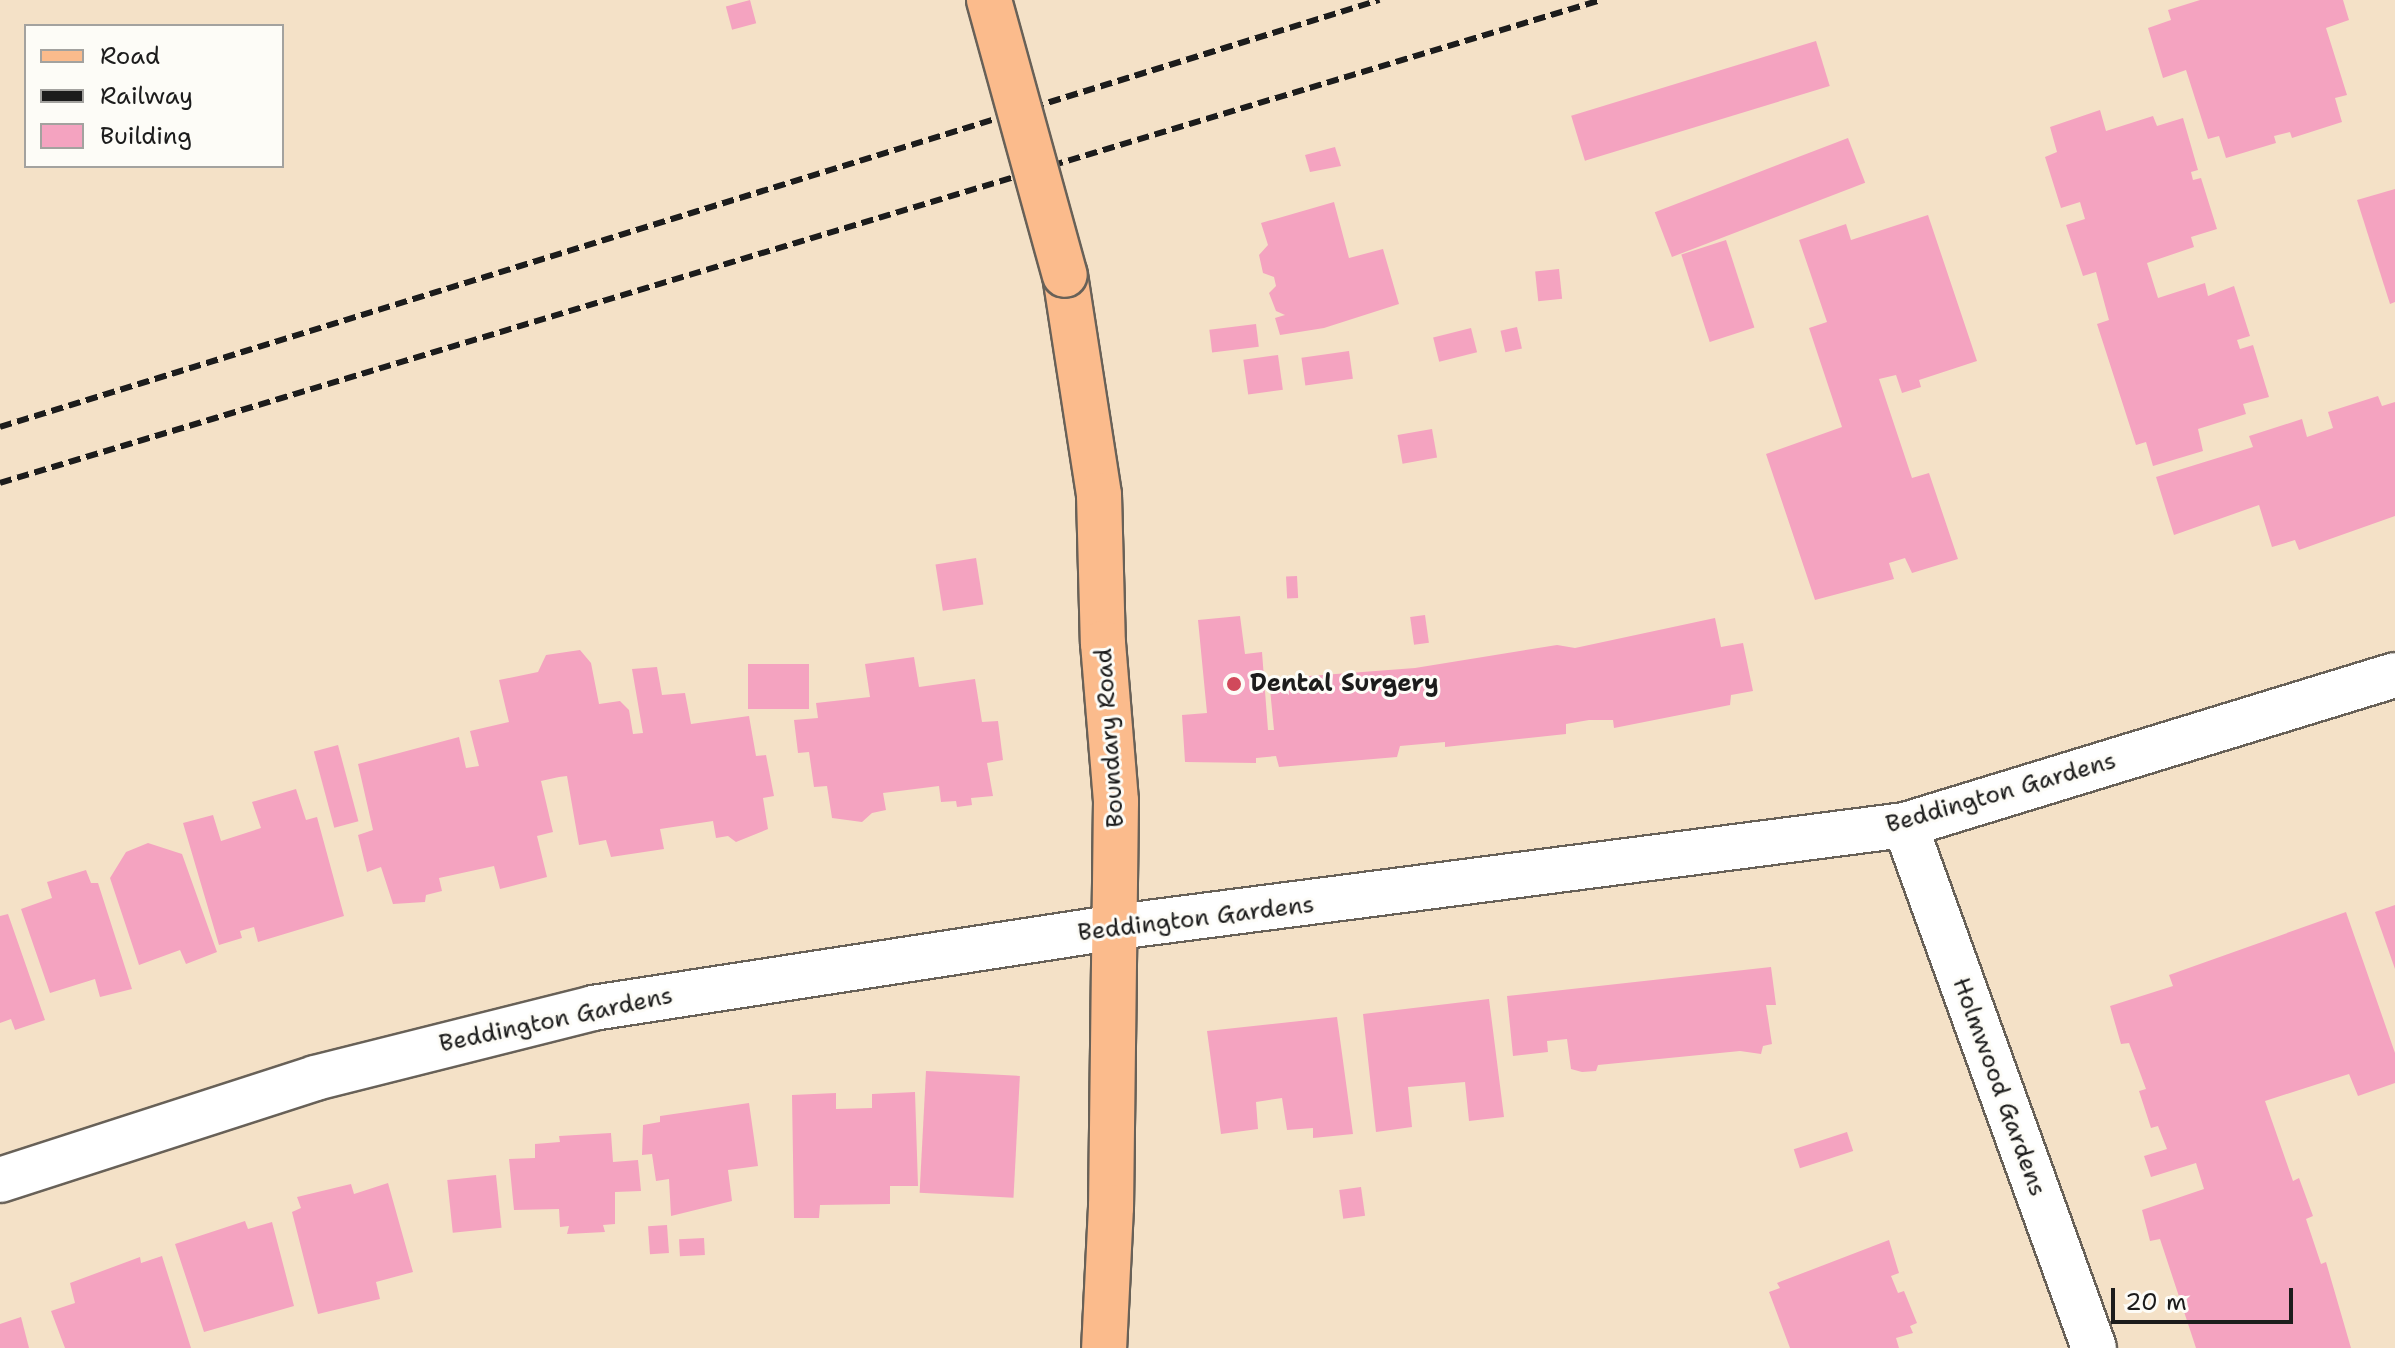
<!DOCTYPE html>
<html>
<head>
<meta charset="utf-8">
<style>
	body { margin:0 }
	#map { position:relative; width:2395px; height:1348px; overflow:hidden; background:#f4e1c7; font-family:"Shantell Sans",sans-serif }
	div>[style] { position:absolute }
	.building>* { inset:0; background:#f4a3c0; transform-origin:0 0 }
	.roads { filter:drop-shadow(2px 0 #686158) drop-shadow(-2px 0 #686158) drop-shadow(0 2px #686158) drop-shadow(0 -2px #686158) }
	.minor>* { height:44px; margin:-22px; padding:0 22px; transform-origin:22px; border-radius:22px; background:#fff }
	.major>* { height:44px; margin:-22px; padding:0 22px; transform-origin:22px; border-radius:22px; background:#fbbb8c }
	.rail>* { height:6px; margin-top:-3px; transform-origin:0; background:repeating-linear-gradient(90deg,#1c1c1c 0 12px,transparent 0 18px) }
	.bridges { filter:drop-shadow(2px 0 #686158) drop-shadow(-2px 0 #686158) drop-shadow(0 2px #686158) drop-shadow(0 -2px #686158) }
	.major-bridge>* { height:44px; margin:-22px; padding:0 22px; transform-origin:22px; border-radius:22px; background:#fbbb8c }
	.dots>* { width:22px; height:22px; translate:-50% -50%; box-sizing:border-box; border:4px solid #fdfcf7; border-radius:50% }
	span { translate:-50% -50%; white-space:nowrap; text-align:center; line-height:1.15; -webkit-text-stroke:6px #fdfcf7; paint-order:stroke }
	.poi-label { font-size:24px; color:#1c1c1c; font-weight:700 }
	.left { translate:0 -50%; text-align:left }
	.street-label { font-size:24px; color:#1c1c1c }
	.legend { position:absolute; left:24px; top:24px; width:260px; height:144px; box-sizing:border-box; background:#fdfcf7; border:2px solid #a3a29f; margin:0; padding:10px 14px; list-style:none; font-size:24px; color:#1c1c1c }
	.legend li { display:flex; align-items:center; gap:16px; height:40px }
	.legend b { width:40px; border:2px solid #a3a29f }
	.scale { position:absolute; left:2111px; top:1288px; width:182px; height:36px; box-sizing:border-box; border:4px solid #1c1c1c; border-top:0; padding-left:10px; font-size:24px; line-height:28px; white-space:nowrap; color:#1c1c1c; -webkit-text-stroke:6px #fdfcf7; paint-order:stroke }
</style>
</head>
<body>
<div id="map">
	<div class="building">
		<div style="left:750px;top:0;width:24px;height:25px;rotate:75deg"></div>
		<div style="clip-path:polygon(2200px 0,2343px 0,2349px 20px,2326px 28px,2347px 95px,2335px 98px,2342px 122px,2292px 138px,2290px 132px,2274px 136px,2276px 143px,2226px 158px,2219px 136px,2208px 139px,2186px 70px,2163px 78px,2148px 28px,2171px 20px,2168px 10px)"></div>
		<div style="left:1816px;top:41px;width:47px;height:256px;rotate:73deg"></div>
		<div style="clip-path:polygon(2100px 110px,2106px 131px,2153px 116px,2157px 126px,2183px 118px,2198px 170px,2191px 172px,2193px 180px,2201px 178px,2217px 229px,2191px 237px,2194px 247px,2147px 263px,2158px 298px,2205px 283px,2208px 296px,2234px 286px,2250px 336px,2237px 340px,2240px 349px,2253px 345px,2269px 397px,2243px 404px,2246px 414px,2198px 429px,2203px 451px,2153px 466px,2146px 442px,2136px 445px,2097px 324px,2109px 320px,2096px 272px,2083px 276px,2066px 225px,2085px 219px,2080px 202px,2061px 208px,2045px 157px,2057px 152px,2050px 127px)"></div>
		<div style="left:1848px;top:138px;width:48px;height:207px;rotate:69deg"></div>
		<div style="clip-path:polygon(1335px 147px,1341px 166px,1310px 172px,1305px 155px)"></div>
		<div style="clip-path:polygon(2395px 189px,2395px 302px,2390px 304px,2357px 200px)"></div>
		<div style="clip-path:polygon(1334px 202px,1349px 258px,1383px 249px,1399px 304px,1324px 328px,1280px 335px,1275px 318px,1285px 315px,1276px 311px,1269px 293px,1276px 286px,1274px 277px,1263px 273px,1259px 255px,1268px 245px,1261px 223px)"></div>
		<div style="clip-path:polygon(1928px 215px,1977px 361px,1919px 380px,1921px 387px,1902px 393px,1896px 375px,1879px 379px,1912px 478px,1929px 473px,1958px 559px,1912px 573px,1905px 558px,1889px 563px,1894px 579px,1815px 600px,1766px 454px,1842px 427px,1809px 328px,1827px 322px,1799px 240px,1846px 224px,1851px 240px)"></div>
		<div style="left:1726px;top:240px;width:92px;height:47px;rotate:72deg"></div>
		<div style="left:1559px;top:269px;width:30px;height:24px;rotate:84deg"></div>
		<div style="left:1256px;top:324px;width:23px;height:47px;rotate:83deg"></div>
		<div style="left:1517px;top:327px;width:22px;height:17px;rotate:77deg"></div>
		<div style="left:1471px;top:328px;width:25px;height:39px;rotate:76deg"></div>
		<div style="left:1349px;top:351px;width:28px;height:48px;rotate:82deg"></div>
		<div style="left:1278px;top:355px;width:35px;height:35px;rotate:82deg"></div>
		<div style="clip-path:polygon(2378px 396px,2382px 406px,2395px 402px,2395px 516px,2299px 550px,2295px 540px,2272px 547px,2259px 505px,2174px 535px,2156px 477px,2253px 447px,2249px 436px,2302px 419px,2307px 437px,2333px 428px,2328px 412px)"></div>
		<div style="left:1432px;top:429px;width:29px;height:35px;rotate:80deg"></div>
		<div style="left:976px;top:558px;width:47px;height:41px;rotate:81deg"></div>
		<div style="left:1297px;top:576px;width:22px;height:11px;rotate:87deg"></div>
		<div style="left:1425px;top:615px;width:28px;height:15px;rotate:82deg"></div>
		<div style="clip-path:polygon(1240px 616px,1245px 654px,1262px 652px,1268px 730px,1274px 730px,1269px 679px,1415px 668px,1557px 645px,1575px 648px,1715px 618px,1721px 647px,1743px 643px,1753px 691px,1731px 695px,1730px 705px,1614px 728px,1613px 720px,1589px 720px,1566px 724px,1566px 734px,1445px 747px,1445px 742px,1400px 746px,1397px 757px,1279px 767px,1276px 756px,1256px 758px,1256px 763px,1185px 762px,1182px 715px,1207px 713px,1198px 620px)"></div>
		<div style="clip-path:polygon(580px 650px,591px 663px,599px 704px,620px 701px,629px 710px,633px 734px,643px 733px,632px 669px,657px 667px,662px 695px,685px 693px,691px 724px,749px 716px,756px 756px,766px 755px,774px 796px,763px 798px,768px 829px,736px 842px,728px 836px,716px 838px,713px 821px,660px 829px,664px 849px,611px 857px,606px 840px,579px 845px,567px 776px,559px 777px,541px 781px,553px 832px,537px 836px,547px 877px,500px 889px,494px 866px,439px 878px,442px 891px,426px 895px,425px 902px,393px 904px,381px 867px,367px 872px,358px 835px,373px 830px,358px 764px,459px 737px,466px 768px,479px 766px,470px 731px,509px 722px,499px 680px,538px 672px,546px 655px)"></div>
		<div style="clip-path:polygon(914px 657px,919px 687px,975px 679px,982px 722px,998px 721px,1003px 760px,987px 763px,993px 796px,971px 798px,972px 805px,957px 807px,956px 801px,941px 802px,939px 786px,883px 793px,886px 810px,872px 813px,862px 822px,832px 818px,827px 786px,814px 787px,809px 752px,798px 753px,794px 720px,818px 718px,816px 703px,870px 697px,865px 664px)"></div>
		<div style="left:809px;top:664px;width:45px;height:61px;rotate:90deg"></div>
		<div style="left:338px;top:745px;width:79px;height:25px;rotate:75deg"></div>
		<div style="clip-path:polygon(296px 789px,306px 820px,317px 817px,344px 916px,258px 942px,254px 927px,240px 931px,242px 938px,219px 945px,183px 823px,213px 815px,221px 841px,261px 828px,252px 802px)"></div>
		<div style="clip-path:polygon(148px 843px,182px 854px,217px 952px,186px 964px,180px 950px,139px 965px,110px 878px,126px 852px)"></div>
		<div style="clip-path:polygon(86px 870px,91px 883px,98px 883px,132px 989px,100px 997px,95px 979px,50px 993px,21px 909px,52px 898px,47px 882px)"></div>
		<div style="clip-path:polygon(2395px 905px,2395px 969px,2375px 912px)"></div>
		<div style="clip-path:polygon(2346px 912px,2395px 1053px,2395px 1083px,2358px 1096px,2349px 1074px,2265px 1101px,2293px 1181px,2299px 1178px,2313px 1216px,2306px 1219px,2321px 1264px,2326px 1262px,2351px 1348px,2196px 1348px,2160px 1239px,2150px 1241px,2142px 1210px,2204px 1189px,2196px 1163px,2151px 1177px,2144px 1156px,2167px 1149px,2158px 1126px,2151px 1128px,2139px 1091px,2146px 1089px,2129px 1043px,2121px 1044px,2110px 1006px,2173px 986px,2169px 975px)"></div>
		<div style="clip-path:polygon(8px 914px,45px 1020px,15px 1030px,11px 1019px,0 1023px,0 916px)"></div>
		<div style="clip-path:polygon(1771px 967px,1776px 1005px,1766px 1005px,1772px 1044px,1763px 1046px,1761px 1054px,1740px 1051px,1598px 1065px,1596px 1071px,1582px 1072px,1571px 1069px,1567px 1039px,1547px 1041px,1548px 1052px,1513px 1056px,1507px 996px)"></div>
		<div style="clip-path:polygon(1489px 999px,1504px 1117px,1469px 1121px,1465px 1082px,1408px 1087px,1412px 1127px,1376px 1132px,1363px 1014px)"></div>
		<div style="clip-path:polygon(1337px 1017px,1353px 1134px,1313px 1138px,1313px 1128px,1287px 1130px,1282px 1098px,1256px 1102px,1258px 1129px,1221px 1134px,1207px 1031px)"></div>
		<div style="left:926px;top:1071px;width:94px;height:122px;rotate:3deg"></div>
		<div style="clip-path:polygon(915px 1092px,918px 1186px,890px 1186px,890px 1204px,820px 1205px,819px 1218px,794px 1218px,792px 1095px,836px 1093px,836px 1109px,872px 1108px,872px 1094px)"></div>
		<div style="clip-path:polygon(749px 1103px,758px 1166px,728px 1170px,732px 1201px,671px 1216px,669px 1179px,656px 1181px,652px 1154px,642px 1155px,643px 1125px,660px 1122px,660px 1116px)"></div>
		<div style="left:1847px;top:1132px;width:20px;height:56px;rotate:72deg"></div>
		<div style="clip-path:polygon(611px 1133px,613px 1162px,638px 1160px,641px 1191px,615px 1192px,615px 1224px,603px 1225px,605px 1232px,567px 1234px,569px 1226px,560px 1227px,559px 1209px,514px 1210px,509px 1159px,535px 1158px,535px 1144px,560px 1142px,559px 1136px)"></div>
		<div style="left:496px;top:1175px;width:53px;height:49px;rotate:84deg"></div>
		<div style="clip-path:polygon(388px 1183px,413px 1272px,376px 1282px,380px 1299px,318px 1314px,292px 1212px,301px 1208px,297px 1197px,351px 1184px,354px 1194px)"></div>
		<div style="left:1361px;top:1187px;width:29px;height:22px;rotate:82deg"></div>
		<div style="clip-path:polygon(245px 1221px,248px 1229px,272px 1222px,294px 1306px,204px 1332px,175px 1244px)"></div>
		<div style="left:667px;top:1225px;width:28px;height:19px;rotate:86deg"></div>
		<div style="left:704px;top:1238px;width:17px;height:25px;rotate:87deg"></div>
		<div style="clip-path:polygon(1889px 1240px,1899px 1273px,1891px 1276px,1898px 1293px,1904px 1291px,1917px 1323px,1910px 1326px,1913px 1333px,1896px 1338px,1899px 1348px,1790px 1348px,1769px 1292px,1780px 1288px,1777px 1283px)"></div>
		<div style="clip-path:polygon(162px 1256px,191px 1348px,65px 1348px,51px 1311px,75px 1303px,70px 1283px,140px 1257px,141px 1263px)"></div>
		<div style="clip-path:polygon(21px 1317px,29px 1348px,0 1348px,0 1324px)"></div>
	</div>
	<div class="roads">
		<div class="minor">
			<div style="left:1905px;top:825px;width:556px;rotate:70.13deg"></div>
			<div style="left:0;top:1180px;width:331px;rotate:-17.9deg"></div>
			<div style="left:315px;top:1078px;width:287px;rotate:-14.1deg"></div>
			<div style="left:593px;top:1008px;width:530px;rotate:-8.79deg"></div>
			<div style="left:1117px;top:927px;width:795px;rotate:-7.38deg"></div>
			<div style="left:1905px;top:825px;width:512px;rotate:-17.02deg"></div>
		</div>
		<div class="major">
			<div style="left:1065px;top:275px;width:223px;rotate:81.2deg"></div>
			<div style="left:1099px;top:495px;width:148px;rotate:88.5deg"></div>
			<div style="left:1103px;top:643px;width:159px;rotate:85.3deg"></div>
			<div style="left:1116px;top:801px;width:406px;rotate:90.7deg"></div>
			<div style="left:1111px;top:1207px;width:141px;rotate:92.8deg"></div>
		</div>
	</div>
	<div class="rail">
		<div style="left:0;top:427px;width:1444px;rotate:-17.2deg"></div>
		<div style="left:0;top:483px;width:1672px;rotate:-16.79deg"></div>
	</div>
	<div class="bridges">
		<div class="major-bridge">
			<div style="left:989px;top:0;width:285px;rotate:74.6deg"></div>
		</div>
	</div>
	<div class="dots">
		<div style="left:1234px;top:684px;background:#d1495b"></div>
	</div>
	<div class="poi-label">
		<span class="left" style="left:1250px;top:684px">Dental Surgery</span>
	</div>
	<div class="street-label">
		<span style="left:1110px;top:738px;rotate:-94deg">Boundary Road</span>
		<span style="left:2001px;top:793px;rotate:-16deg">Beddington Gardens</span>
		<span style="left:1196px;top:919px;rotate:-7deg">Beddington Gardens</span>
		<span style="left:556px;top:1020px;rotate:-12deg">Beddington Gardens</span>
		<span style="left:1999px;top:1087px;rotate:70deg">Holmwood Gardens</span>
	</div>
	<ul class="legend">
	<li><b style="height:10px;background:#fbbb8c"></b>Road</li>
	<li><b style="height:10px;background:#1c1c1c"></b>Railway</li>
	<li><b style="height:22px;background:#f4a3c0"></b>Building</li>
	</ul>
	<div class="scale">20 m</div>
</div>
</body>
</html>
